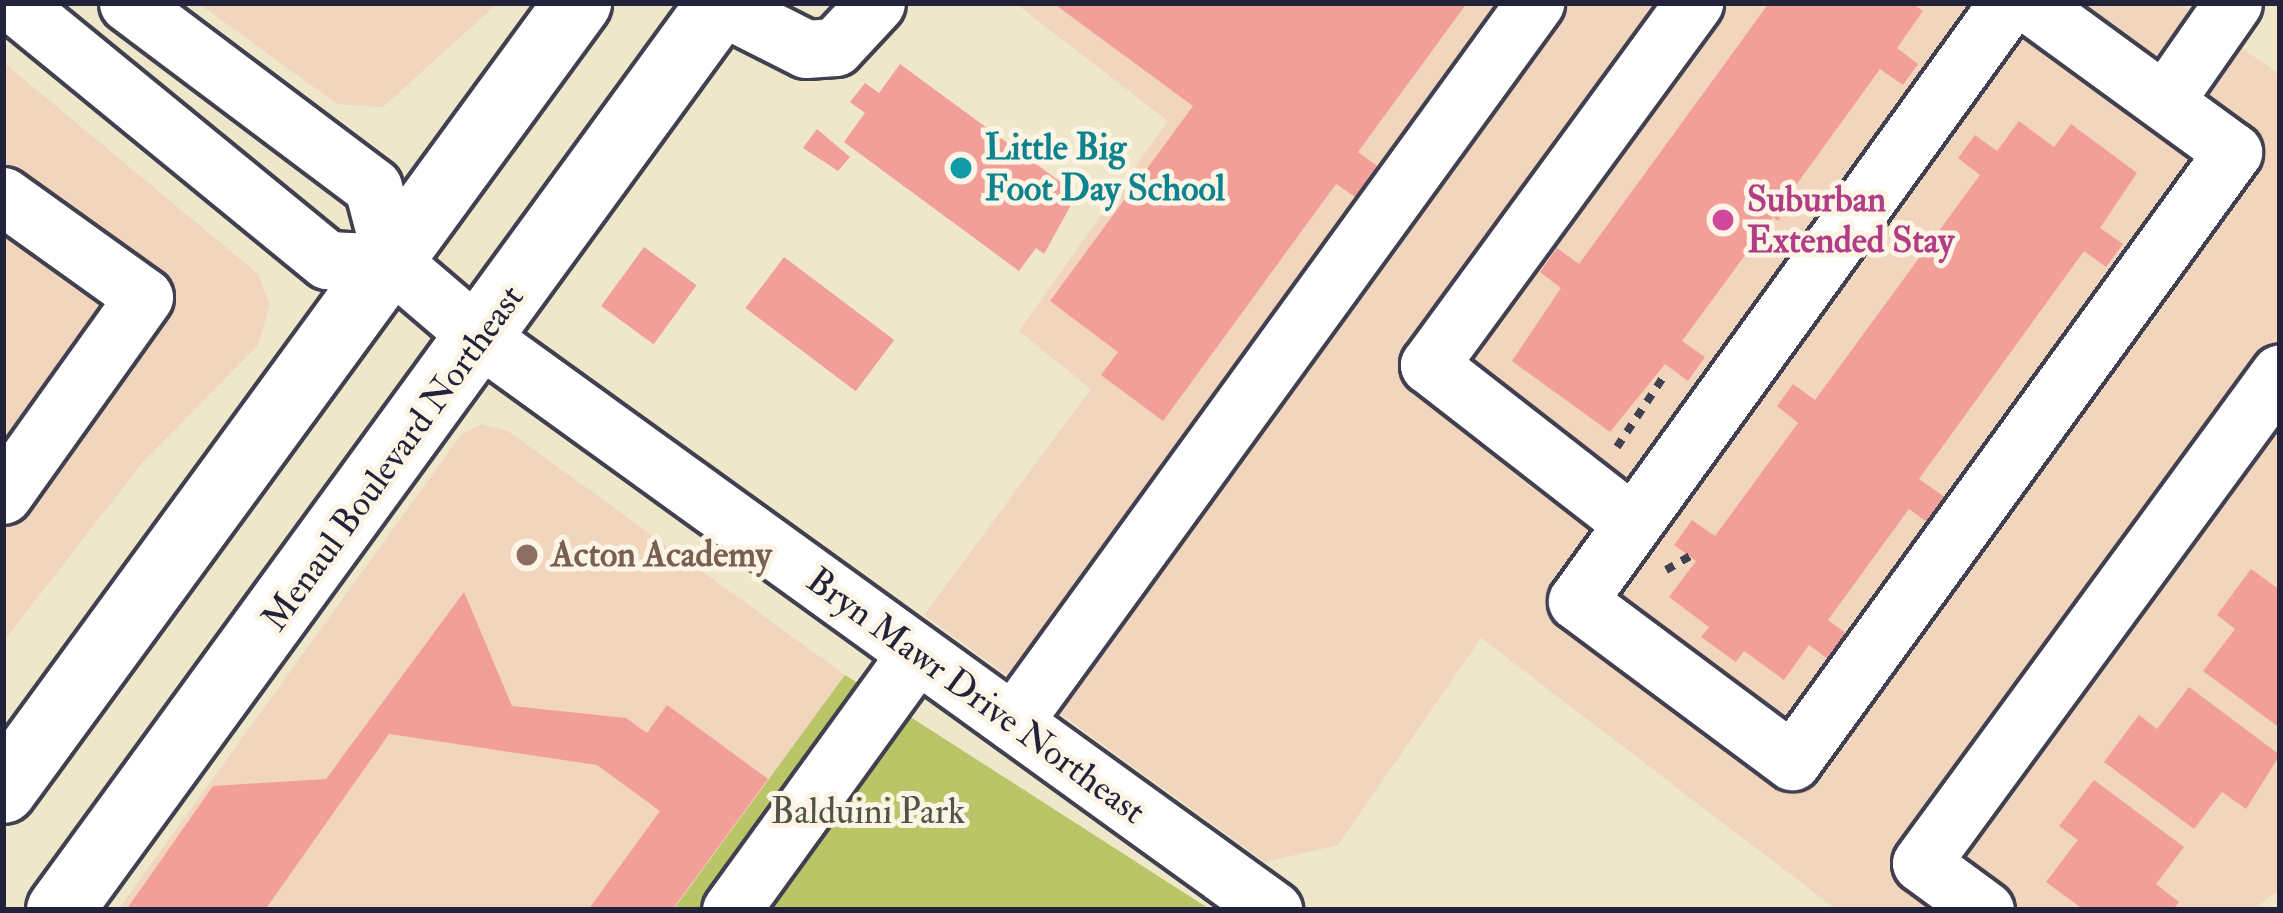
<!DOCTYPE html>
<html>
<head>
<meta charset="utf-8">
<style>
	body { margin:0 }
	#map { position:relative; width:2283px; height:913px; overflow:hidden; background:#eee7c9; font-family:"IM FELL Double Pica",serif }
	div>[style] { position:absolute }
	.built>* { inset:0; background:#f1d5bd }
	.green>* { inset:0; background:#b9c567 }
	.building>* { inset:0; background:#f39f99; transform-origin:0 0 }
	.path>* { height:8px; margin-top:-4px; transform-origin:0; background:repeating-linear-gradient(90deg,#414050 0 9px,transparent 0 18px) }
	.roads { filter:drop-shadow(3px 0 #414050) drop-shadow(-3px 0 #414050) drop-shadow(0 3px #414050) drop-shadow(0 -3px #414050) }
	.minor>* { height:57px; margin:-28.5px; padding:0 28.5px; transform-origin:28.5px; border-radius:28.5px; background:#fff }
	.major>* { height:66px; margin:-33px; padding:0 33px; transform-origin:33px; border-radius:33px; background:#fff }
	.dots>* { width:33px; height:33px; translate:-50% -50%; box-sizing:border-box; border:6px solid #fcf5e5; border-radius:50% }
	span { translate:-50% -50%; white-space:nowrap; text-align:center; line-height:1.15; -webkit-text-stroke:10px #fcf5e5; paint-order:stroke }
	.culture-label { font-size:36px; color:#0d838f; font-weight:700 }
	.left { translate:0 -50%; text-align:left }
	.hotel-label { font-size:36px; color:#b23c85; font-weight:700 }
	.street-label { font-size:36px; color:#22223b }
	.education-label { font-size:36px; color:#785e54; font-weight:700 }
	.park-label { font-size:36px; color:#4f5348 }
	.frame { position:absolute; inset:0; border:6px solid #22223b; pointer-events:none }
</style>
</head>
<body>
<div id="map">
	<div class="built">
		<div style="clip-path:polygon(198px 3px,498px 3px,383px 107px,337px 104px)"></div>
		<div style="clip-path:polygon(1015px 3px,2178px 3px,2280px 75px,2280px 889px,2253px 910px,1837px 910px,1481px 638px,1338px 845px,1265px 862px,924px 615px,1091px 389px,1019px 331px,1168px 121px)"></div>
		<div style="clip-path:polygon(3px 62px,258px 274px,270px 305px,258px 345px,142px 463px,3px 642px)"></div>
		<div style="clip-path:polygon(481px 424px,508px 431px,845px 675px,673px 910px,118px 910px,461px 435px)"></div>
	</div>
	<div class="green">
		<div style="clip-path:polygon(845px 675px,1211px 910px,673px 910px)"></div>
	</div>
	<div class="building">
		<div style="clip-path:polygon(1053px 3px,1467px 3px,1358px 152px,1380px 168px,1358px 199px,1336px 184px,1163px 421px,1101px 375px,1118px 352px,1050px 301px,1193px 106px)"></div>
		<div style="clip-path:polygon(1769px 3px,1912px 3px,1923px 11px,1897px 48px,1918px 64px,1903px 85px,1880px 69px,1791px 192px,1797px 196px,1778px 221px,1773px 217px,1682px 341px,1705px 357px,1688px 381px,1665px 364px,1610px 432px,1512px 361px,1561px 288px,1540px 272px,1557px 248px,1579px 264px)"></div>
		<div style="clip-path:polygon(900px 64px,1077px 194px,1044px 254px,1036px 248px,1019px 271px,844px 142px,865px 113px,850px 102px,865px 83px,879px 93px)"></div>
		<div style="clip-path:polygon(2019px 121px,2054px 147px,2071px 124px,2137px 173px,2100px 228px,2123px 244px,2106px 267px,2084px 251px,1919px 479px,1952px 502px,1934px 527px,1909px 509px,1828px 620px,1851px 637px,1832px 662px,1809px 645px,1784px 680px,1744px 651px,1736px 662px,1701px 637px,1709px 627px,1669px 597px,1696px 561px,1674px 545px,1692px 520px,1715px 536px,1798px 423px,1777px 406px,1793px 384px,1815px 400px,1980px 175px,1958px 158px,1975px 135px,1997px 151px)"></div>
		<div style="clip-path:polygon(817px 129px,850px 157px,838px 171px,803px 148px)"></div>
		<div style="left:644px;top:247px;width:65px;height:73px;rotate:36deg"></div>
		<div style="left:784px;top:257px;width:138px;height:64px;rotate:37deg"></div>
		<div style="clip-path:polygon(2251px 569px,2280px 590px,2280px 728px,2203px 671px,2235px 629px,2217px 615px)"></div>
		<div style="clip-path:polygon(464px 592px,512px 706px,626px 718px,647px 733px,667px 705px,768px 779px,672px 910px,588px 910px,660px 811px,597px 765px,389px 734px,265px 910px,126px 910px,213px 786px,326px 779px)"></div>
		<div style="clip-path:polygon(2189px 687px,2280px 755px,2246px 809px,2222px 792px,2194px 829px,2104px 762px,2139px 715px,2157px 729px)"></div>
		<div style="clip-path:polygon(2094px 780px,2184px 847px,2156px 884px,2179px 902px,2173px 910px,2084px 910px,2046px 882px,2078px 840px,2059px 826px)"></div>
	</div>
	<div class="path">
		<div style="left:1617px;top:447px;width:85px;rotate:-56.5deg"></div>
		<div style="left:1666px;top:570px;width:28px;rotate:-30deg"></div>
	</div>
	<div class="roads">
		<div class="minor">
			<div style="left:13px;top:3px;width:406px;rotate:39.3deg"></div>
			<div style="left:327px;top:260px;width:66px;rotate:2.6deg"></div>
			<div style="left:128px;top:3px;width:306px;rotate:36.9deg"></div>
			<div style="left:373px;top:187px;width:79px;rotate:75.3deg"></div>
			<div style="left:393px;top:263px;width:117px;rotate:40.5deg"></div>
			<div style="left:482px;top:339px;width:976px;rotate:35.82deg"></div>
			<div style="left:2008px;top:3px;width:737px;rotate:125.78deg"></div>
			<div style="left:1577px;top:601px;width:268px;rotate:36.7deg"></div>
			<div style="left:1792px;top:761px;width:752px;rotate:-54.09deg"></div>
			<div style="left:2233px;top:152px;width:253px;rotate:-143.9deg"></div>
			<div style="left:719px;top:5px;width:97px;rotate:26.8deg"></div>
			<div style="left:806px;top:49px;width:29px;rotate:-4deg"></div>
			<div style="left:835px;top:47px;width:60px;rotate:-47deg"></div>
			<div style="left:2166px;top:99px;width:117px;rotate:-55.1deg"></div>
			<div style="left:3px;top:196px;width:173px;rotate:35.6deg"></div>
			<div style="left:144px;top:297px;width:243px;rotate:125.5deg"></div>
			<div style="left:1631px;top:522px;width:256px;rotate:-142.1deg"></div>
			<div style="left:1429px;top:365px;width:449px;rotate:-53.8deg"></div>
			<div style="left:1013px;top:722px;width:889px;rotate:-54.02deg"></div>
			<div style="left:731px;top:910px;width:317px;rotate:-54.1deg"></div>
			<div style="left:1985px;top:910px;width:79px;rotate:-143.7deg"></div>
			<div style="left:1921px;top:863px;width:607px;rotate:-53.77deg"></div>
		</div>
		<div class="major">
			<div style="left:3px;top:790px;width:975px;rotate:-53.85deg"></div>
			<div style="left:60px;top:910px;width:1122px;rotate:-53.92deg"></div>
		</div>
	</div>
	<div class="dots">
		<div style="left:961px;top:168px;background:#0f9aa8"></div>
		<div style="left:1723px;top:220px;background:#d1479c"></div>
		<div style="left:527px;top:555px;background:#8d6e63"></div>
	</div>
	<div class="culture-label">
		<span class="left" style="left:985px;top:168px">Little Big<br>Foot Day School</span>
	</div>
	<div class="hotel-label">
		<span class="left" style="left:1747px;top:220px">Suburban<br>Extended Stay</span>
	</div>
	<div class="street-label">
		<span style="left:393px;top:458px;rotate:-54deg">Menaul Boulevard Northeast</span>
		<span style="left:976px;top:696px;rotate:36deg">Bryn Mawr Drive Northeast</span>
	</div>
	<div class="education-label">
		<span class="left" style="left:551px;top:555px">Acton Academy</span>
	</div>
	<div class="park-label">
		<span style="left:868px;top:812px">Balduini Park</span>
	</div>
	<div class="frame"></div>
</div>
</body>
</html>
